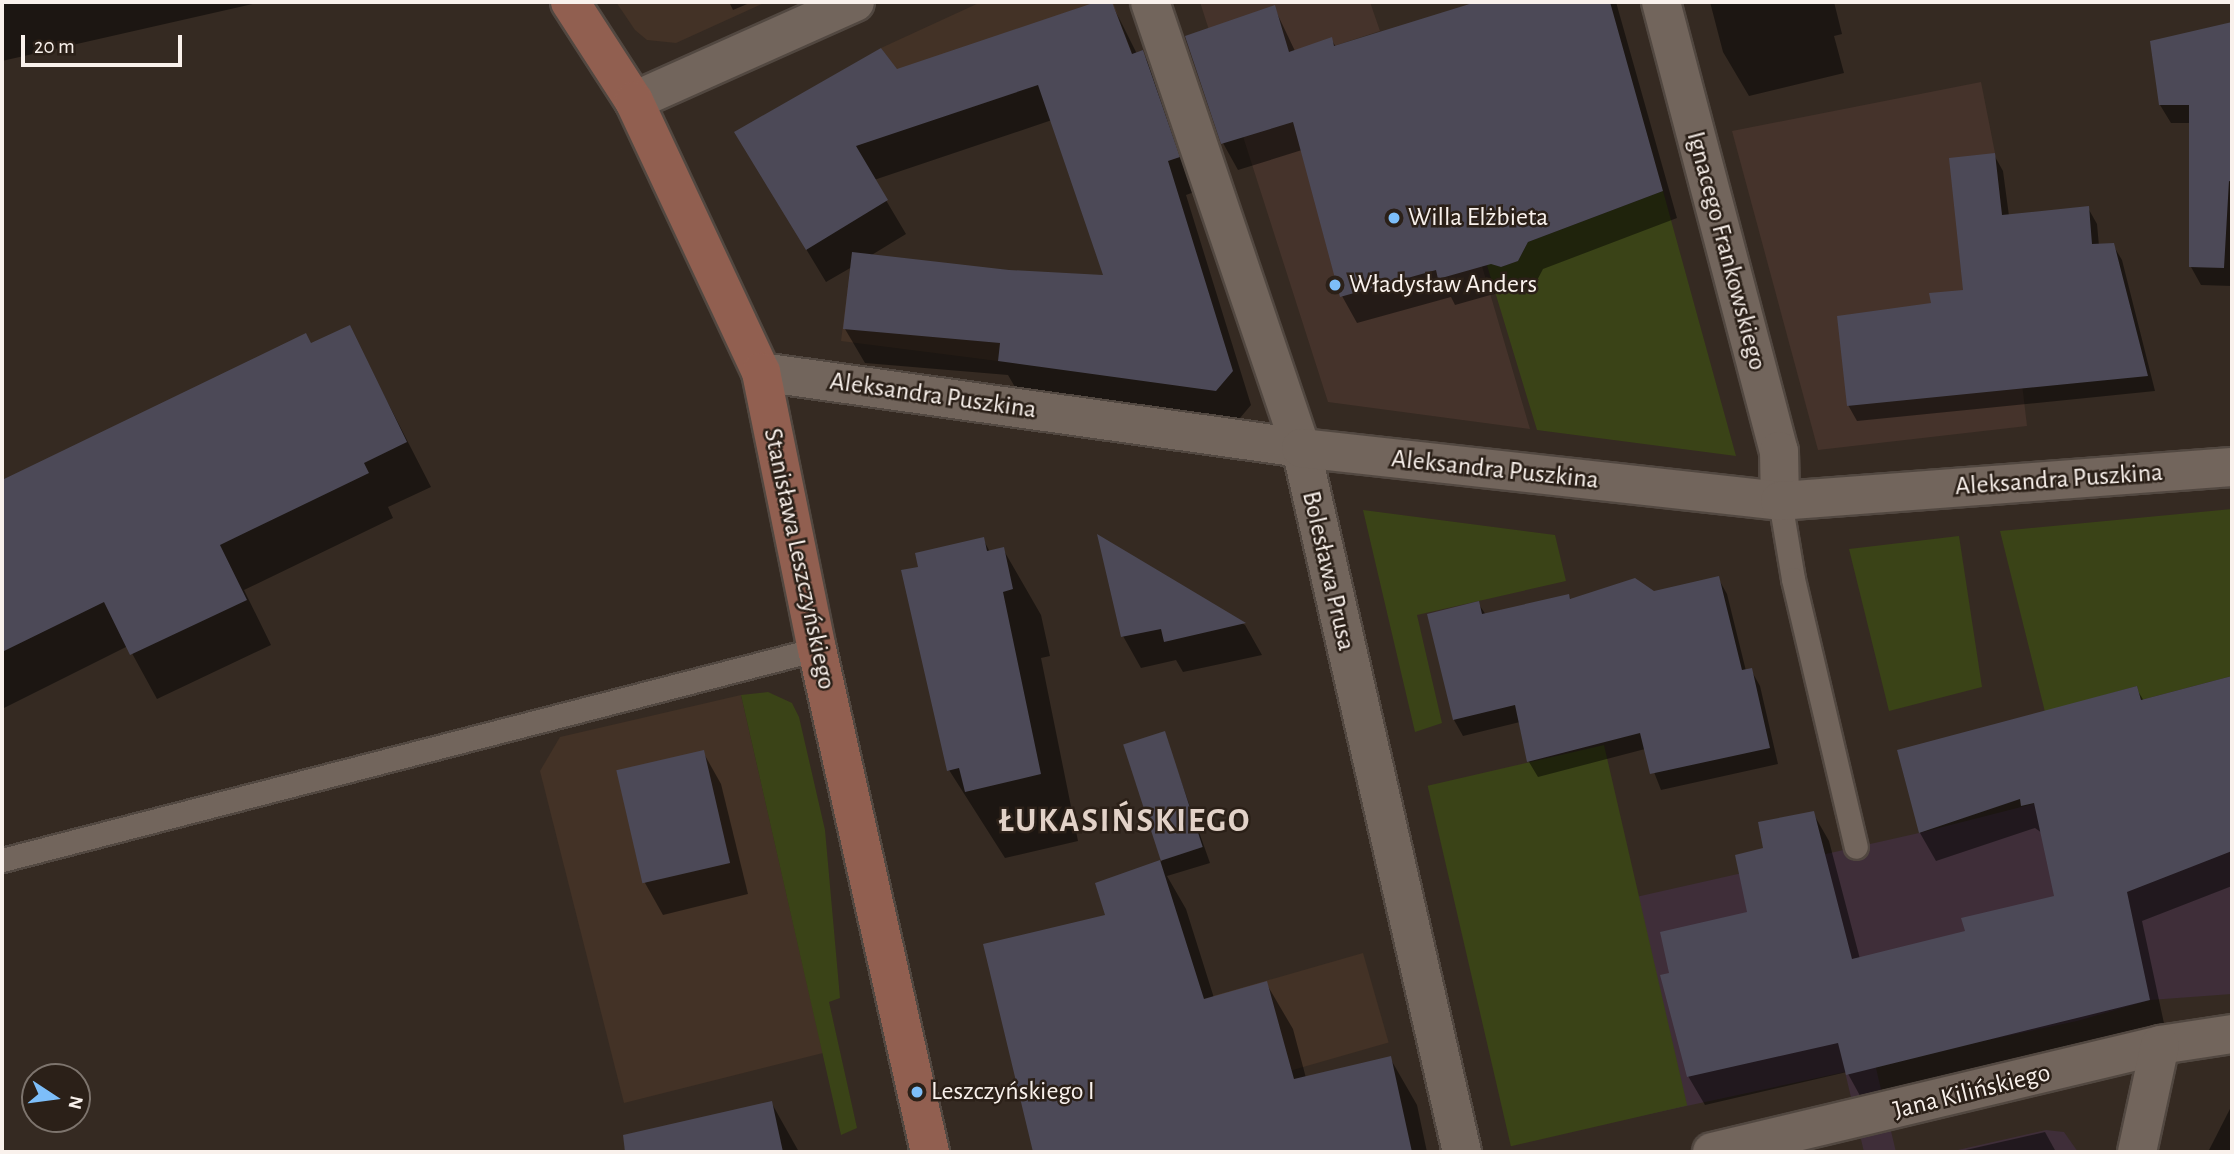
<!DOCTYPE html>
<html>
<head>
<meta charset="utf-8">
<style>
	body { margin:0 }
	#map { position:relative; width:2234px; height:1154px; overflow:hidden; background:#352a22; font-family:"Alegreya Sans",sans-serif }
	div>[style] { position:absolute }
	.commercial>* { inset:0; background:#45332b }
	.built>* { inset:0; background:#433226; transform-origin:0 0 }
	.education>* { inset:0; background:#3f2e39 }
	.green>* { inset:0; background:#3a4317; transform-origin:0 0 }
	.shadow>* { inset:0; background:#0007 }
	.building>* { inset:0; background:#4c4957; transform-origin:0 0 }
	.roads { filter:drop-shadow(2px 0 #524841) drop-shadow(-2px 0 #524841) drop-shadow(0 2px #524841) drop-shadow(0 -2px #524841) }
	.lane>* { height:23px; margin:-11.5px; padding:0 11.5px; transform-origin:11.5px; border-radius:11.5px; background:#72655c }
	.street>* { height:38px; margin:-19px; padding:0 19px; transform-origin:19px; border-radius:19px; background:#72655c }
	.secondary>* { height:38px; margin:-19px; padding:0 19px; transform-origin:19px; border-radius:19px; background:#915f50 }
	.dots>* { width:19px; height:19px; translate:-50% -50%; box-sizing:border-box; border:4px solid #2b2018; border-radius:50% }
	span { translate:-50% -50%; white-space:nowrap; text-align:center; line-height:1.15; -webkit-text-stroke:5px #2b2018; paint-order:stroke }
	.poi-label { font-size:26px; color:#f9f1ec }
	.left { translate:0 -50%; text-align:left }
	.street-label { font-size:26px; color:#f9f1ec }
	.district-label { font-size:33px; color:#e2d2c8; font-weight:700; letter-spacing:2px }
	.frame { position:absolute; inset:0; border:4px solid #f9f1ec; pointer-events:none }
	.north { position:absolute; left:21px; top:1063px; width:70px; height:70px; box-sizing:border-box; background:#2b2018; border:2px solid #7d746d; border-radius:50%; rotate:103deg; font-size:19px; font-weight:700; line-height:28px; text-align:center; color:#f9f1ec }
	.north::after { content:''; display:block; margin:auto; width:24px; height:32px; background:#7dbef9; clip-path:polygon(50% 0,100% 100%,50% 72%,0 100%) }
	.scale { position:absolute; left:21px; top:35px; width:161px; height:32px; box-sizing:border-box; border:4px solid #f9f1ec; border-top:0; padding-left:9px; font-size:21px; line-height:24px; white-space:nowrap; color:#f9f1ec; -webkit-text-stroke:5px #2b2018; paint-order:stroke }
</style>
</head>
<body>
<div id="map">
	<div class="commercial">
		<div style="clip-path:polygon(1200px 2px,1370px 2px,1380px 31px,1334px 46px,1451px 161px,1530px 429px,1328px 402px)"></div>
		<div style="clip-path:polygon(1981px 82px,1995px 153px,2027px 426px,1818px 450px,1732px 131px)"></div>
	</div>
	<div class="built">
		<div style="clip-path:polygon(616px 2px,766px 2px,676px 43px,647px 40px,635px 30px)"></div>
		<div style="clip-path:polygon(981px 2px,1113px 2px,1132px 52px,932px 120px,881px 48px)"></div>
		<div style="clip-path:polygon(1009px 270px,998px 361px,841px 341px,849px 278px,901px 283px)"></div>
		<div style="clip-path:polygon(741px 695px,823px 1053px,624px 1103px,540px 771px,560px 737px)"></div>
		<div style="left:1363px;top:953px;width:93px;height:178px;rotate:74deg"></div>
	</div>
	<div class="education">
		<div style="clip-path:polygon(2232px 721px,2232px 994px,2150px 1000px,2077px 1021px,1875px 1064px,1896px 1152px,1864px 1152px,1845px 1072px,1513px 1143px,1463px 936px,1919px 833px,2069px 795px)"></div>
		<div style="clip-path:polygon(2046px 1130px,2064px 1132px,2078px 1152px,1949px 1152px)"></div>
	</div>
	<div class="green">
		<div style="clip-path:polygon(1663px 191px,1736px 456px,1537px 430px,1486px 262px,1501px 267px,1518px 261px,1528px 242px)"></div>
		<div style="clip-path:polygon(2232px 509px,2232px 676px,2141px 700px,2137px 686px,2045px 712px,2000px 531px)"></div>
		<div style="clip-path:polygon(1363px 510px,1555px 535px,1566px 581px,1417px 615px,1442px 723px,1415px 732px)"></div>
		<div style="clip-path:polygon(1959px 536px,1982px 687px,1889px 711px,1849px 549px)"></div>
		<div style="clip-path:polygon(768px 692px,792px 703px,799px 717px,825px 830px,840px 998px,829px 1002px,857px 1128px,841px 1135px,741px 695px)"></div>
		<div style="left:1604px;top:745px;width:370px;height:181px;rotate:77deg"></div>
	</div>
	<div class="shadow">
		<div style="clip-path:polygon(2px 2px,262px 2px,2px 61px)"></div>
		<div style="clip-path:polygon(729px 2px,752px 2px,733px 10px)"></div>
		<div style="clip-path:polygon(evenodd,1101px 2px,1111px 2px,1137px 54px,1142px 52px,1162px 85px,1197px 191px,1186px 195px,1251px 405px,1235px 424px,1019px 394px,1008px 375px,865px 363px,845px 329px,852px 267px,826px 282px,756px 166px,896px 71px,1101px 2px,1052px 120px,1105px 277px,1009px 272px,870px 256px,906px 234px,874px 180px,1052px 120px)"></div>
		<div style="clip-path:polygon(1482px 2px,1616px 2px,1677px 218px,1543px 269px,1533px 288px,1517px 293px,1508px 290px,1455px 305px,1451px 297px,1357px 323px,1342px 296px,1302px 150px,1238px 170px,1223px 143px,1187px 37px,1274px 7px,1295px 51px,1331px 39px,1336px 47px)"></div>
		<div style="clip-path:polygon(1710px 2px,1834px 2px,1842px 34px,1834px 36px,1844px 73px,1749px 96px,1723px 52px)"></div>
		<div style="clip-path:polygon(2232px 24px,2232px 286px,2201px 285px,2191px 267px,2191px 123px,2171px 123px,2160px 105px,2152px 42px)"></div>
		<div style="clip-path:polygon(1994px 155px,2003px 171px,2009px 216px,2088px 208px,2097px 224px,2099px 246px,2113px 245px,2122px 260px,2155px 391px,1857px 421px,1848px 405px,1933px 304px,1965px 291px)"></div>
		<div style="clip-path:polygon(349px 327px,431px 487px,388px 507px,393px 518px,244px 590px,271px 645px,157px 699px,128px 646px,2px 709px,2px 482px,305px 335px,311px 346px)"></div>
		<div style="clip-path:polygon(1100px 538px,1245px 625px,1262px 655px,1183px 672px,1176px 660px,1141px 668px,1123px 636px)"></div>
		<div style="clip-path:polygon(983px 539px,990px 552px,1003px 549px,1041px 615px,1050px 656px,1041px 658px,1078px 841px,1005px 858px,949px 770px,920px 568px)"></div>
		<div style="clip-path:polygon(1718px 578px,1727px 594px,1746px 671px,1751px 670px,1760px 686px,1778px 764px,1661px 790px,1645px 749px,1538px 777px,1529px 762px,1520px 722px,1463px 736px,1454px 720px,1429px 615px,1478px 603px,1486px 615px,1569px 596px,1571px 600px,1654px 593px)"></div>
		<div style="clip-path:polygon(2232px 678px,2232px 886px,2142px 921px,2165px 1028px,1864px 1103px,1847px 1072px,1705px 1105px,1688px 1076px,1671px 974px,1749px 913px,1765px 850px,1813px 813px,1829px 841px,1860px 959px,1967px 933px,2056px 898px,2042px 833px,2035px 828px,1936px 861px,1920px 833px,1899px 751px,2136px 688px,2144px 701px)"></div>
		<div style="clip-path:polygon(1164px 733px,1210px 863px,1167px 876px,1186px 909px,1214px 998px,1266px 983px,1293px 1029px,1306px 1078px,1390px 1058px,1417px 1105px,1427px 1152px,1034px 1152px,985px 945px,1108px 916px,1097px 884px,1162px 861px,1125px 746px)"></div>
		<div style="clip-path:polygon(703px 752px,721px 784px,748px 894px,663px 915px,645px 883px)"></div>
		<div style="clip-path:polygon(771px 1102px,799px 1152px,682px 1152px,675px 1125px)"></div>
		<div style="clip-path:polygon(2232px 1105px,2232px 1152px,2208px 1152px)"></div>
		<div style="clip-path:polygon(2045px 1132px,2056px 1152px,1957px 1152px)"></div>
	</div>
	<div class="building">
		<div style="clip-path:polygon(1096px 2px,1112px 2px,1132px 54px,1143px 50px,1180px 157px,1168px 161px,1233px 371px,1216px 391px,998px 361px,1000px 343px,843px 329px,852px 252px,1009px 270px,1103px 275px,1038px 85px,856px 146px,888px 200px,806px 250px,734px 132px,881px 48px,897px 69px)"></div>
		<div style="clip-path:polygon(1476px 2px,1610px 2px,1663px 191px,1528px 242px,1518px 261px,1501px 267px,1491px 264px,1438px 279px,1436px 270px,1340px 297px,1293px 122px,1221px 144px,1185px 36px,1275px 5px,1289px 52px,1332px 37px,1334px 46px)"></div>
		<div style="clip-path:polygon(2232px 22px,2232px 182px,2229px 181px,2224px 268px,2189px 267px,2189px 105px,2159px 105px,2150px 41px)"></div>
		<div style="clip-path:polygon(1995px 153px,2002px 215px,2089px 206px,2092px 244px,2114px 243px,2148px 376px,1847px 406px,1837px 316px,1931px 303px,1929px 293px,1963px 290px,1949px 158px)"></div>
		<div style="clip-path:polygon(350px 325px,407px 442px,364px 463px,369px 473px,220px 545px,247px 600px,130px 655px,104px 602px,2px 652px,2px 480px,306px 333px,311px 343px)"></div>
		<div style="clip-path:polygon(1097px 534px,1149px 565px,1246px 623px,1164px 642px,1161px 629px,1121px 637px)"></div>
		<div style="clip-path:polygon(984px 537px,987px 551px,1004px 547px,1013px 589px,1003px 592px,1041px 774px,965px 792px,959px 768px,947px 771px,901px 570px,918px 567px,915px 553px)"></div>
		<div style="clip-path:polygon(1719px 576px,1742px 670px,1752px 668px,1770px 748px,1650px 774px,1640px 733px,1527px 762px,1515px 705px,1453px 720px,1427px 614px,1479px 601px,1482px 614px,1569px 594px,1570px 599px,1635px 578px,1654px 591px)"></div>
		<div style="clip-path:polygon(2232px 676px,2232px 851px,2127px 892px,2150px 1000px,1846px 1075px,1838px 1043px,1687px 1077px,1660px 975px,1669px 973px,1660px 932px,1747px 912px,1735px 855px,1763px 848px,1758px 822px,1814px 811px,1852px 959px,1965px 931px,1961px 918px,2054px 896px,2034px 803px,2021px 806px,2020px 799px,1919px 833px,1897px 750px,2137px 686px,2141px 700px)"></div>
		<div style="left:1165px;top:731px;width:122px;height:44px;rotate:72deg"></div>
		<div style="left:704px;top:750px;width:116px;height:90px;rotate:77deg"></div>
		<div style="clip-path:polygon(1160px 860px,1204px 999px,1267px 981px,1294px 1079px,1391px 1056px,1412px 1152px,1033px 1152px,983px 944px,1105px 915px,1095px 883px)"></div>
		<div style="clip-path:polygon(772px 1101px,783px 1152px,625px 1152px,623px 1135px)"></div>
	</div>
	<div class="roads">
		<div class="lane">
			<div style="left:1780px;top:501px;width:79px;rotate:80.5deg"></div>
			<div style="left:1793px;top:579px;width:275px;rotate:76.8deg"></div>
			<div style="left:2px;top:860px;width:842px;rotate:-14.51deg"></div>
		</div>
		<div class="street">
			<div style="left:1150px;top:2px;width:471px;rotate:71.3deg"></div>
			<div style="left:1301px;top:448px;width:722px;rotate:77.12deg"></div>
			<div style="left:1661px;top:2px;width:464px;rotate:75.3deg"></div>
			<div style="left:1779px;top:451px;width:50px;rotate:88.9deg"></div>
			<div style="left:634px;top:101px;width:242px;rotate:-24.1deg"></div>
			<div style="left:761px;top:372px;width:545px;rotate:8.01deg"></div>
			<div style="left:1301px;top:448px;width:482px;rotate:6.3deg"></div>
			<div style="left:1780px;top:501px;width:453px;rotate:-4.3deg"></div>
			<div style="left:1712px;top:1152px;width:461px;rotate:-13.4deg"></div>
			<div style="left:2160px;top:1045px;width:73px;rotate:-8.7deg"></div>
			<div style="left:2137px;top:1152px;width:109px;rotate:-77.9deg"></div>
		</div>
		<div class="secondary">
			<div style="left:570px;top:2px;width:118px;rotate:57.1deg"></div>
			<div style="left:634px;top:101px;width:299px;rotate:64.9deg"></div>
			<div style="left:761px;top:372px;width:283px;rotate:78.6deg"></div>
			<div style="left:817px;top:649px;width:516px;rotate:77.34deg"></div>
		</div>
	</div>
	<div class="dots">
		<div style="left:1394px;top:218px;background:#7dbef9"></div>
		<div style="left:1335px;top:285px;background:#7dbef9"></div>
		<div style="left:917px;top:1092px;background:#7dbef9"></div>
	</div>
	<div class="poi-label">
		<span class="left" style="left:1408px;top:218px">Willa Elżbieta</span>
		<span class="left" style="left:1349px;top:285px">Władysław Anders</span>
		<span class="left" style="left:931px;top:1092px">Leszczyńskiego I</span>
	</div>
	<div class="street-label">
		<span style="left:1726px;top:251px;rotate:75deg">Ignacego Frankowskiego</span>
		<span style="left:933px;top:396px;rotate:8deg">Aleksandra Puszkina</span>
		<span style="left:1495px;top:470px;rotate:6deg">Aleksandra Puszkina</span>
		<span style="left:2059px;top:480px;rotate:-4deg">Aleksandra Puszkina</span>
		<span style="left:799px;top:559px;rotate:78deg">Stanisława Leszczyńskiego</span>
		<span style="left:1328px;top:571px;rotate:77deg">Bolesława Prusa</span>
		<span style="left:1972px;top:1092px;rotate:-14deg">Jana Kilińskiego</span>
	</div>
	<div class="district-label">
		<span style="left:1125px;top:822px">ŁUKASIŃSKIEGO</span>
	</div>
	<div class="frame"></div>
	<div class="north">N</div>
	<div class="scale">20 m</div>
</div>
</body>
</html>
